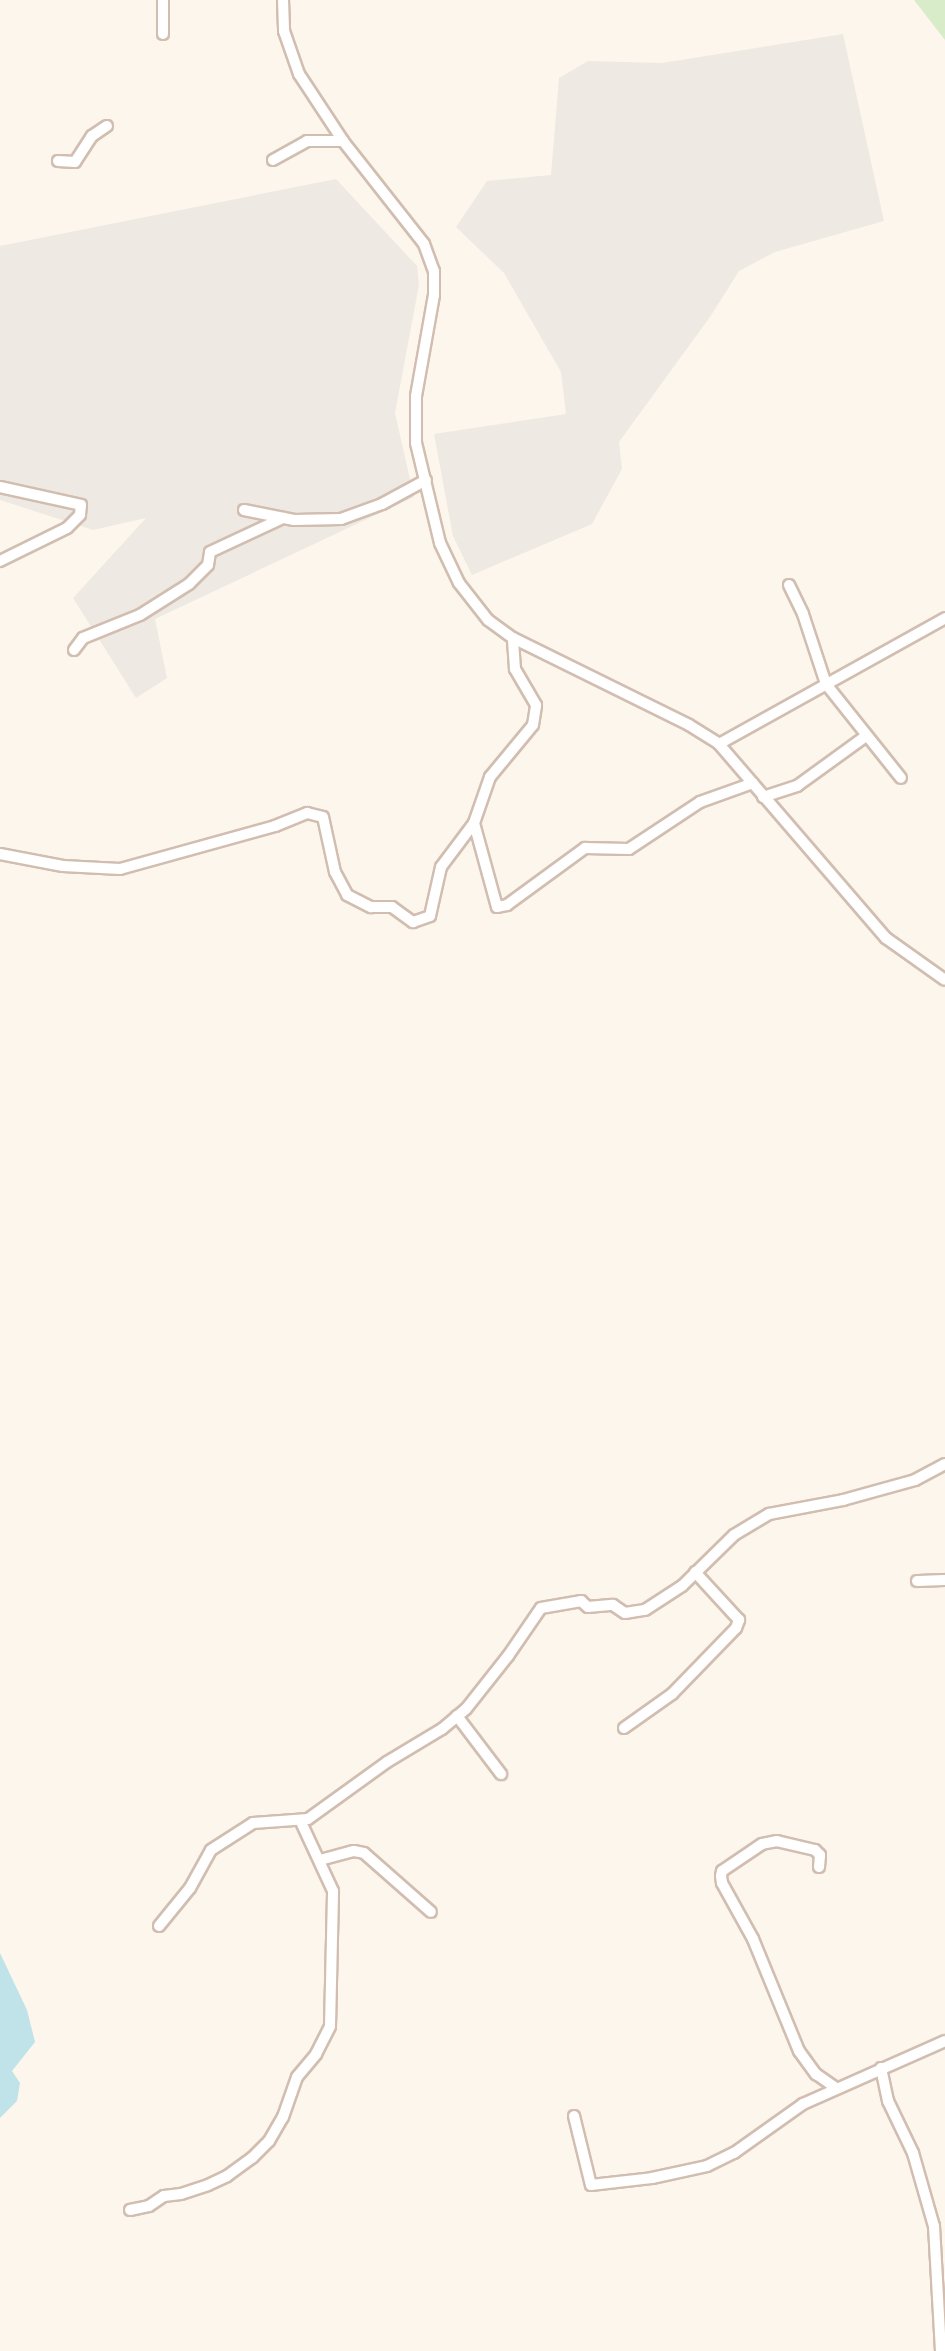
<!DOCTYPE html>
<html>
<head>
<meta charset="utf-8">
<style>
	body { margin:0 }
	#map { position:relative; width:945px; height:2351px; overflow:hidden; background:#fdf6ec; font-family:Cabin,sans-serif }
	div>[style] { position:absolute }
	.industrial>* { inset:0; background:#efe9e4 }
	.green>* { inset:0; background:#d8ecc9 }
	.water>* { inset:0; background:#bfe3e8 }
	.roads { filter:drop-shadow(2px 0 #d1beb0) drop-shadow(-2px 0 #d1beb0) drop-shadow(0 2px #d1beb0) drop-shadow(0 -2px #d1beb0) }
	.minor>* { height:10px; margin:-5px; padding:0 5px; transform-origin:5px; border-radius:5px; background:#fff }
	span { translate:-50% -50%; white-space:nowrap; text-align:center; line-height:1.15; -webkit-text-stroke:6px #fffaf3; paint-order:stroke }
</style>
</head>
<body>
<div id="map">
	<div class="industrial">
		<div style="clip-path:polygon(843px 34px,884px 221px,775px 252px,739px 271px,710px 317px,619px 442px,622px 469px,592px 524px,472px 575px,453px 536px,434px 434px,566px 414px,561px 372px,504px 273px,456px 227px,487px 181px,551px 175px,559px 78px,588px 61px,662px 63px)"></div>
		<div style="clip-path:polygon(336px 179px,417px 266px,419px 285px,395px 413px,414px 497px,155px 619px,167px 678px,136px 698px,73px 598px,146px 518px,93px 530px,0 500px,0 246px)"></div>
	</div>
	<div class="green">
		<div style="clip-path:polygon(914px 0,945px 0,945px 40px)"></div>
	</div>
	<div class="water">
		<div style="clip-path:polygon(0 1953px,27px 2010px,35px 2042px,12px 2071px,20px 2083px,17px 2101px,0 2118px)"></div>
	</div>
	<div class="roads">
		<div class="minor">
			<div style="left:163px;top:0;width:34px;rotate:90deg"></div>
			<div style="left:283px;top:0;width:31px;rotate:88deg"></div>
			<div style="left:284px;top:31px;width:46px;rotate:70.8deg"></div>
			<div style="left:299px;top:74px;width:80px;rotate:56.7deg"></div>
			<div style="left:343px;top:141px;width:131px;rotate:51.8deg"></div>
			<div style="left:424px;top:244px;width:29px;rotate:70deg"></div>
			<div style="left:434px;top:271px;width:24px;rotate:90deg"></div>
			<div style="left:434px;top:295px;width:103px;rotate:100.1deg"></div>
			<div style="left:416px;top:396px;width:47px;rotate:90deg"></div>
			<div style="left:416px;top:443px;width:103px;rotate:76.5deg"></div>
			<div style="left:440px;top:543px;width:44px;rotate:64.6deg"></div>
			<div style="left:459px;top:583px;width:47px;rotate:51.9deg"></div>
			<div style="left:488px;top:620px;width:31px;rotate:36deg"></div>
			<div style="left:513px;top:638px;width:196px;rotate:26.3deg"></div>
			<div style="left:689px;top:725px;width:36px;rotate:32deg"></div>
			<div style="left:719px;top:744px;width:256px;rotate:49.3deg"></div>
			<div style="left:886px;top:938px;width:72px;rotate:35.4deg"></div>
			<div style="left:273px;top:160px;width:39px;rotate:-29deg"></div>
			<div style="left:307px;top:141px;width:36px"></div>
			<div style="left:58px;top:161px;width:17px;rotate:3deg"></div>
			<div style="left:75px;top:162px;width:31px;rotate:-57deg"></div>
			<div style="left:92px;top:136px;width:18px;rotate:-34deg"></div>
			<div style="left:0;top:487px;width:83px;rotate:12.5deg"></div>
			<div style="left:81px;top:505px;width:10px;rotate:96deg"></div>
			<div style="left:80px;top:515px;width:18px;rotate:135deg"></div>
			<div style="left:67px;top:528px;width:75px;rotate:153.8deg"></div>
			<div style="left:244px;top:510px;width:51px;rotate:11.3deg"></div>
			<div style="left:294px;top:520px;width:47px;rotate:-1.2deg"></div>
			<div style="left:341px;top:519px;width:44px;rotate:-20.1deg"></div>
			<div style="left:382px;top:504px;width:50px;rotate:-28.6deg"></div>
			<div style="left:789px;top:585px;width:32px;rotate:64deg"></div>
			<div style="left:803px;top:614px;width:74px;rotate:71.8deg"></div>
			<div style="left:826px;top:684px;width:120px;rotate:51.4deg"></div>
			<div style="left:74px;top:650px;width:15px;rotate:-53deg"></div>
			<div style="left:83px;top:638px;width:61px;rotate:-22deg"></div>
			<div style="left:140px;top:615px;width:58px;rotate:-32.3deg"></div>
			<div style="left:189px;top:584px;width:27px;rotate:-45deg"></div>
			<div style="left:208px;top:565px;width:13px;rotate:-81deg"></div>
			<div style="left:210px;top:552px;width:81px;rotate:-25deg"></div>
			<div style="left:719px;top:744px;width:259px;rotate:-29.1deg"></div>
			<div style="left:763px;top:797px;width:36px;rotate:-18deg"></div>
			<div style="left:797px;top:786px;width:85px;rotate:-35.9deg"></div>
			<div style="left:474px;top:823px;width:49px;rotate:-70.8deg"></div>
			<div style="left:490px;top:777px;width:67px;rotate:-50.4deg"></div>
			<div style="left:533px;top:725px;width:20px;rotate:-81deg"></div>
			<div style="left:536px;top:705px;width:42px;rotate:-120.3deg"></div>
			<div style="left:515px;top:669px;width:31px;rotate:-94deg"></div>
			<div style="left:0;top:854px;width:64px;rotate:10.8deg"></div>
			<div style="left:63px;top:866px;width:57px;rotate:3deg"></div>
			<div style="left:120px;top:869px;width:161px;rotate:-15.5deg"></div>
			<div style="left:275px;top:826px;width:35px;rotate:-22deg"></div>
			<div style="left:307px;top:813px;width:16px;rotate:14deg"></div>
			<div style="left:323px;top:817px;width:56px;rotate:77.7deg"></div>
			<div style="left:335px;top:872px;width:26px;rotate:62deg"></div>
			<div style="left:347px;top:895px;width:27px;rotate:27deg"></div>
			<div style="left:371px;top:907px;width:21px"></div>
			<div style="left:392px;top:907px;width:26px;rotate:36deg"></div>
			<div style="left:413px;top:922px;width:18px;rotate:-19deg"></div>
			<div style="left:430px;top:916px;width:50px;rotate:-77.3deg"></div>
			<div style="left:441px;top:867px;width:55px;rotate:-53.1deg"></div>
			<div style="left:474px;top:823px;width:87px;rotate:74.7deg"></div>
			<div style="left:497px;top:907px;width:10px;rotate:-11deg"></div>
			<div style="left:507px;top:905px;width:97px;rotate:-36.2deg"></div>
			<div style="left:585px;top:848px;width:44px;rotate:1.3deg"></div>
			<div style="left:629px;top:849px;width:85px;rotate:-33.5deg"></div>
			<div style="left:700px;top:802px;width:56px;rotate:-19.7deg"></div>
			<div style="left:917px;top:1581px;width:28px;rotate:-2deg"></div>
			<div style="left:457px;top:1716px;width:73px;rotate:52.8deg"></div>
			<div style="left:624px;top:1728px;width:59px;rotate:-35.3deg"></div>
			<div style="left:672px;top:1694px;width:92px;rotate:-45.9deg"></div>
			<div style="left:736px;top:1628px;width:9px;rotate:-69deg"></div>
			<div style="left:739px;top:1620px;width:65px;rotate:-132.5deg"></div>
			<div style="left:320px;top:1860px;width:35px;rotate:-15deg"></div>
			<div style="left:354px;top:1851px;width:10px;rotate:11deg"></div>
			<div style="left:364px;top:1853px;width:89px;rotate:41.4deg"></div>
			<div style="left:819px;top:1867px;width:12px;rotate:-85deg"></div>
			<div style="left:820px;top:1855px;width:7px;rotate:-135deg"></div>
			<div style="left:815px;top:1850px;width:39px;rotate:-167deg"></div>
			<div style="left:777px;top:1841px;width:15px;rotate:169deg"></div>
			<div style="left:762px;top:1844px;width:48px;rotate:146deg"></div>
			<div style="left:722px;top:1871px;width:5px;rotate:101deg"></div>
			<div style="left:721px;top:1876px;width:7px;rotate:82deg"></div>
			<div style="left:722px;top:1883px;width:64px;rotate:61deg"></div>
			<div style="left:753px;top:1939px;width:121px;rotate:67.7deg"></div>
			<div style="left:799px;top:2051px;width:29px;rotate:54deg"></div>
			<div style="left:816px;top:2074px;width:24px;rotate:35deg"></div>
			<div style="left:159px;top:1926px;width:49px;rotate:-50.8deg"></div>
			<div style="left:190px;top:1888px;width:43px;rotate:-61.1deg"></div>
			<div style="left:211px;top:1850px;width:50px;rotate:-32.7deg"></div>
			<div style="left:253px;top:1823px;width:55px;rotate:-4.2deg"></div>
			<div style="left:308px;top:1819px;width:97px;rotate:-35.8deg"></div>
			<div style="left:387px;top:1762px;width:64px;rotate:-31deg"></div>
			<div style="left:442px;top:1729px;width:31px;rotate:-40deg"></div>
			<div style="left:466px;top:1709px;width:68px;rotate:-51.6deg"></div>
			<div style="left:508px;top:1656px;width:58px;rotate:-55.5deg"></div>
			<div style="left:541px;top:1608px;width:41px;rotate:-9.9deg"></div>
			<div style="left:581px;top:1601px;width:9px;rotate:41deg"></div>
			<div style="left:588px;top:1607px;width:25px;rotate:-5deg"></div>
			<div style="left:613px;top:1605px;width:14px;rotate:34deg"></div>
			<div style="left:625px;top:1613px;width:20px;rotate:-9deg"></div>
			<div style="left:645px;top:1610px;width:44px;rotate:-33deg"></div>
			<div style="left:682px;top:1586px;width:73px;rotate:-44.4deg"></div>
			<div style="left:734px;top:1535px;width:41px;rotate:-31deg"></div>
			<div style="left:769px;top:1514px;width:75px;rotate:-10.7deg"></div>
			<div style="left:843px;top:1500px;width:75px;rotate:-15.5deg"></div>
			<div style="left:915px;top:1480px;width:34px;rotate:-28deg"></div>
			<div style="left:881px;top:2068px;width:34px;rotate:78deg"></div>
			<div style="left:888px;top:2101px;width:58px;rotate:64.3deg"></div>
			<div style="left:913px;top:2153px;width:76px;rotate:74deg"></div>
			<div style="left:934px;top:2226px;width:125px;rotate:86.8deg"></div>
			<div style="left:574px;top:2116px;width:71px;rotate:76.2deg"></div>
			<div style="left:591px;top:2185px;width:61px;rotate:-6.5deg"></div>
			<div style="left:652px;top:2178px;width:56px;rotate:-12.3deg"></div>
			<div style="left:707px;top:2166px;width:30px;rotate:-26deg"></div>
			<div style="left:734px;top:2153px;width:85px;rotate:-35.4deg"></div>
			<div style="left:803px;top:2104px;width:155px;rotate:-23.9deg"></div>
			<div style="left:130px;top:2210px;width:19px;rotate:-12deg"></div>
			<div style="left:149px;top:2206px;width:18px;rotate:-34deg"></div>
			<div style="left:164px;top:2196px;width:17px;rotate:-7deg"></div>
			<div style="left:181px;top:2194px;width:28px;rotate:-18deg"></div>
			<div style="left:208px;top:2185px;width:21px;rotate:-25deg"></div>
			<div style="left:227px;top:2176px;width:31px;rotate:-36deg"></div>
			<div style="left:252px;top:2158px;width:24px;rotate:-45deg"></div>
			<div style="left:269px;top:2141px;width:28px;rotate:-60deg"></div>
			<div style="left:283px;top:2117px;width:42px;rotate:-70.7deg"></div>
			<div style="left:297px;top:2077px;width:30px;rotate:-50deg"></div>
			<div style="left:316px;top:2054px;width:31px;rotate:-63deg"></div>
			<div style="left:330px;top:2026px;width:135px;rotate:-88.7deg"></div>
			<div style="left:333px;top:1891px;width:78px;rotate:-114.9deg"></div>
		</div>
	</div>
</div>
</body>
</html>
